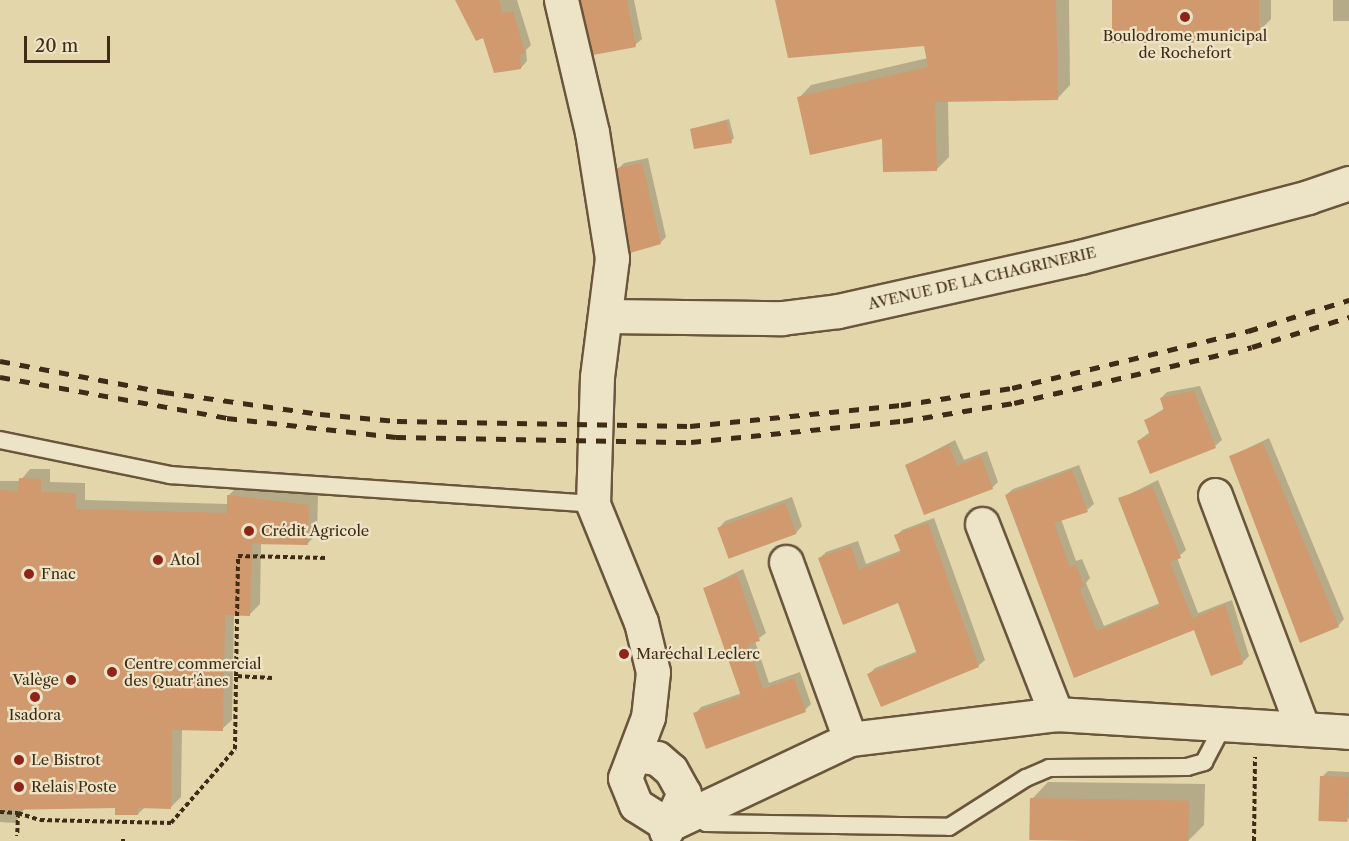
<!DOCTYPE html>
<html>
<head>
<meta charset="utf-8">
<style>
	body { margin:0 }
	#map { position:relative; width:1349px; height:841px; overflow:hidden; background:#e3d6ab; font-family:"Libre Caslon Text",serif }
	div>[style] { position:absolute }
	.shadow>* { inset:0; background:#0003; transform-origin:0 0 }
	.building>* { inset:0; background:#d0996e; transform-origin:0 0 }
	.path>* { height:4px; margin-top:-2px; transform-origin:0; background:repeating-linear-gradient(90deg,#402c16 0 4.5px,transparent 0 7.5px) }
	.roads { filter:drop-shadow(2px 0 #69563b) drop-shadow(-2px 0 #69563b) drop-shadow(0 2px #69563b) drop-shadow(0 -2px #69563b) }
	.service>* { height:16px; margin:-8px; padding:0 8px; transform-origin:8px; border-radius:8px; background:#ede4c8 }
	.minor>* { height:33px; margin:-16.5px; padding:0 16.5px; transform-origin:16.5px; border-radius:16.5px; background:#ede4c8 }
	.rail>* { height:4.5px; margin-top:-2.25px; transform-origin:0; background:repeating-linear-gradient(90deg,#402c16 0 10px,transparent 0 20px) }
	.dots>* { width:16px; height:16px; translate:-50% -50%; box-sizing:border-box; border:3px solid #ede4c8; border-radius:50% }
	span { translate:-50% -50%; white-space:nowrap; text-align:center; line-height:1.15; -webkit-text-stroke:4.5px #ede4c8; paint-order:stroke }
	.poi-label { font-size:15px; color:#402c16 }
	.left { translate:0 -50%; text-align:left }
	.right { translate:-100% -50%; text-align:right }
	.street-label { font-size:15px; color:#402c16 }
	.scale { position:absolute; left:24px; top:36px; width:86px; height:27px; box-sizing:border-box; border:3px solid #402c16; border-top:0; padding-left:8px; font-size:18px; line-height:21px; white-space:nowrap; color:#402c16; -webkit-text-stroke:4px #ede4c8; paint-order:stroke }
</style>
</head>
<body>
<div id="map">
	<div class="shadow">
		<div style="clip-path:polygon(457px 0,517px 0,531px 45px,526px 50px,527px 61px,521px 68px,484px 36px)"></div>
		<div style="clip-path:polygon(581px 0,634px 0,642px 39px,635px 45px)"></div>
		<div style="clip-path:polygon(776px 0,1069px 0,1070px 85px,1058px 98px,948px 100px,949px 157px,936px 170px,884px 137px,799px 98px,811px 85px,928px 58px,926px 44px)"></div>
		<div style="clip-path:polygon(1113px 0,1271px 0,1271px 19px,1258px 32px,1238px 32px,1228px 41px)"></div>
		<div style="left:1333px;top:0;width:16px;height:21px"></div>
		<div style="clip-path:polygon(729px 119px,734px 138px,731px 141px,691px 129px)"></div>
		<div style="clip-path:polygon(648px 158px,666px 237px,660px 243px,618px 169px,624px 163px)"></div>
		<div style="clip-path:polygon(1200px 386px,1222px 440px,1215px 446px,1151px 472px,1138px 441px,1150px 432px,1146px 420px,1165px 408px,1161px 398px,1167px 392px)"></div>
		<div style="clip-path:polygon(1269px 438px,1344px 619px,1338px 626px,1231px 456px)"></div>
		<div style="clip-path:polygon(955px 440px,964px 460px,987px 451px,998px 482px,992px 488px,907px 465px)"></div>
		<div style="clip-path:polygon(1079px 465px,1094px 504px,1087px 510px,1061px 519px,1076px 561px,1082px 559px,1090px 578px,1086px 583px,1104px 626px,1160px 603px,1120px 499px,1158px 480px,1186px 550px,1177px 558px,1198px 613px,1232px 600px,1249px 656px,1242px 663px,1195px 628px,1075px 676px,1006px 495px,1013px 489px)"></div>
		<div style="clip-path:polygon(30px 469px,50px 469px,50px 482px,85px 483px,85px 500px,228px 504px,228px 496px,238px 486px,318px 495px,317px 534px,307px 544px,261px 543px,260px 604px,250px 614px,234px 614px,232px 720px,222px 729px,182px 728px,181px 797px,171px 807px,145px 807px,138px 814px,116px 806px,25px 808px,15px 823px,0 822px,0 481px,20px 481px)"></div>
		<div style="clip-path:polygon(792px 497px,802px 526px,796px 533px,730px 558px,719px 528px,725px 521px)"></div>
		<div style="clip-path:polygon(934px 518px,985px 660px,978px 666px,869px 674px,875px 668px,918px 651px,899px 602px,820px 558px,826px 552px,858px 541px,866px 564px,902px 550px,896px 536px,902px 530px)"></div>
		<div style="clip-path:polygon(743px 569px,766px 633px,755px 641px,769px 683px,800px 672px,811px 704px,805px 710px,695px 714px,701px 707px,742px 693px,705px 588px)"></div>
		<div style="clip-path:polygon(1328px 771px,1349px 772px,1349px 820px,1322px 777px)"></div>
		<div style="clip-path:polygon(1048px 782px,1205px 784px,1204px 825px,1188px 841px,1030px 839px,1032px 799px)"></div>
	</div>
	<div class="building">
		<div style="clip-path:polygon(455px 0,499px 0,502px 13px,513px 11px,525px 53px,520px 54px,521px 69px,494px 73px,483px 38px,476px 41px)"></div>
		<div style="clip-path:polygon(580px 0,627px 0,636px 47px,593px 55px)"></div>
		<div style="clip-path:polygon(775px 0,1056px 0,1058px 100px,935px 102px,937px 171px,883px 172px,882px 139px,810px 155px,797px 97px,928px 67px,924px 46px,788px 58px)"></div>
		<div style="clip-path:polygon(1112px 0,1259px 0,1259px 33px,1229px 33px,1229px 43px,1112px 43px)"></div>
		<div style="clip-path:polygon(726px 121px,732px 143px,694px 149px,690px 129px)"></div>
		<div style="clip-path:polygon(642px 163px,661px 244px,630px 253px,617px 168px)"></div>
		<div style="clip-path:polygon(1194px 391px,1216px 448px,1150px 474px,1137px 441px,1150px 435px,1144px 420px,1164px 411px,1160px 398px)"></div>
		<div style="clip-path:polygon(1263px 443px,1339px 627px,1300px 643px,1229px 456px)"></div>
		<div style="clip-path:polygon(949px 445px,957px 466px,981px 456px,993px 489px,924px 515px,905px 465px)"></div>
		<div style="clip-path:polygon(1072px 470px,1088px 512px,1054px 523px,1070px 567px,1076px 565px,1084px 586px,1079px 588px,1097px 631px,1160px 606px,1118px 498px,1152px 486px,1181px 558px,1170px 562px,1192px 618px,1225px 605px,1243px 664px,1211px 676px,1194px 630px,1074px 678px,1005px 495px)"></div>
		<div style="clip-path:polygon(19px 478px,41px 479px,41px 492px,76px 493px,76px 509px,227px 513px,227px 495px,309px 505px,308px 545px,252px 544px,250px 616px,225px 615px,223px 731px,172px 730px,171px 809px,138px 808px,138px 815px,115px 815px,115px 808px,0 810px,0 490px,18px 491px)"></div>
		<div style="left:785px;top:503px;width:33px;height:72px;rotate:70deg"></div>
		<div style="clip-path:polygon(928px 523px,979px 667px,881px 707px,867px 674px,917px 654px,898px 603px,843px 625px,818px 558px,851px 546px,859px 570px,901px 553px,894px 535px)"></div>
		<div style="clip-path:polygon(737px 575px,760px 641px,748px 644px,763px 689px,794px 678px,806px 712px,706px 749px,693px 713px,741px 696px,703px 588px)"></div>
		<div style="left:1320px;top:776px;width:29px;height:45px;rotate:2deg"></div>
		<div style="left:1030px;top:798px;width:159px;height:42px;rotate:1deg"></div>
	</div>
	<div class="path">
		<div style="left:272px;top:678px;width:36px;rotate:-177deg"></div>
		<div style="left:236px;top:676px;width:120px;rotate:-89deg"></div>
		<div style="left:238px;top:556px;width:88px;rotate:1.3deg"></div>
		<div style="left:0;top:812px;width:18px;rotate:3deg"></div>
		<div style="left:18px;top:813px;width:23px;rotate:92deg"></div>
		<div style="left:18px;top:813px;width:23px;rotate:18deg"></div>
		<div style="left:40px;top:820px;width:131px;rotate:1.3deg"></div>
		<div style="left:171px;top:823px;width:98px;rotate:-49.1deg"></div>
		<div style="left:235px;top:749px;width:73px;rotate:-89.2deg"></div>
		<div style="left:123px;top:841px;width:2px;rotate:-90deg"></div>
		<div style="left:1254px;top:841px;width:84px;rotate:-89.3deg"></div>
	</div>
	<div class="roads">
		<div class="service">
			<div style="left:0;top:440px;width:174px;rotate:11.6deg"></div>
			<div style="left:170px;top:475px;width:424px;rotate:3.9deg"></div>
			<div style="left:697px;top:810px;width:16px;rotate:55deg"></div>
			<div style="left:706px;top:823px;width:243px;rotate:0.9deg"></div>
			<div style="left:949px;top:827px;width:91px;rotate:-32.5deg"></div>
			<div style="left:1026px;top:778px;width:25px;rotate:-23deg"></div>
			<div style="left:1049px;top:768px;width:138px;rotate:-0.4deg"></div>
			<div style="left:1187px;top:767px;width:18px;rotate:-16deg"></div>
			<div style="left:1204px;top:762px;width:43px;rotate:-62.2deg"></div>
		</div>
		<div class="minor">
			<div style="left:561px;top:0;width:136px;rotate:76.8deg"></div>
			<div style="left:592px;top:132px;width:128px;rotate:81deg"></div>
			<div style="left:612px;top:258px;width:120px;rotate:97.2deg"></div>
			<div style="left:597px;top:377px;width:127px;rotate:91.8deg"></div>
			<div style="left:593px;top:504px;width:127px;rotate:67.9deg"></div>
			<div style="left:641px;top:622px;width:51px;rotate:76.5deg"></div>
			<div style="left:653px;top:672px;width:45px;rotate:96.3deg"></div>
			<div style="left:648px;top:717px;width:65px;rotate:110.7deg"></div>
			<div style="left:625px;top:778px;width:29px;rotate:68deg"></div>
			<div style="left:636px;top:805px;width:38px;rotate:32deg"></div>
			<div style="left:606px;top:316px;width:176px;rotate:0.7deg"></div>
			<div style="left:782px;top:318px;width:56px;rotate:-7.1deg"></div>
			<div style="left:838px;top:311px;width:248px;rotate:-12.6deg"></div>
			<div style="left:1080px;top:257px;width:236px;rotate:-14.7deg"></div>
			<div style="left:1308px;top:197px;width:43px;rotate:-18.9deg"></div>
			<div style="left:1215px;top:495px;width:250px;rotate:69.4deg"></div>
			<div style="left:982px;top:524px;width:204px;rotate:68.7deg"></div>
			<div style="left:786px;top:562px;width:188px;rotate:70.1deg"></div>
			<div style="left:635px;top:755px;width:22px;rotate:8deg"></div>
			<div style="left:657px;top:758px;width:18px;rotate:41deg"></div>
			<div style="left:671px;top:770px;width:26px;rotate:61deg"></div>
			<div style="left:684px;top:793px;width:42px;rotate:115.3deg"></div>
			<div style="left:668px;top:825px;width:201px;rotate:-25.3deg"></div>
			<div style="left:850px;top:739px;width:208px;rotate:-6.9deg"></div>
			<div style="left:1056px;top:714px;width:294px;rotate:3.5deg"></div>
		</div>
	</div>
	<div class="rail">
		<div style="left:0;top:361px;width:167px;rotate:10.7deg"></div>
		<div style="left:164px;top:392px;width:158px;rotate:8deg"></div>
		<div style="left:320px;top:414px;width:77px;rotate:5.2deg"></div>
		<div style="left:397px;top:421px;width:293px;rotate:1deg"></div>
		<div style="left:690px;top:426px;width:212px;rotate:-5.7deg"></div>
		<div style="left:901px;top:405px;width:112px;rotate:-8.7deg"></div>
		<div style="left:1012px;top:388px;width:243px;rotate:-13.6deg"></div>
		<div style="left:1248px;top:331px;width:106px;rotate:-17.1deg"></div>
		<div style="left:0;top:377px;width:231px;rotate:10.2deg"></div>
		<div style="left:227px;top:418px;width:170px;rotate:6.4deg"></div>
		<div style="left:396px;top:437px;width:295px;rotate:1deg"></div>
		<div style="left:691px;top:442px;width:213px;rotate:-5.7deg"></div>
		<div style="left:903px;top:421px;width:112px;rotate:-9.2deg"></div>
		<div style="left:1014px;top:403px;width:244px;rotate:-13.2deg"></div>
		<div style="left:1252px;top:347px;width:102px;rotate:-17.2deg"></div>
	</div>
	<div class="dots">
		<div style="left:1185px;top:17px;background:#8f2418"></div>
		<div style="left:249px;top:531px;background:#8f2418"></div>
		<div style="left:158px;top:560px;background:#8f2418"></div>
		<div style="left:29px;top:574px;background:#8f2418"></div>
		<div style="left:624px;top:654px;background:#8f2418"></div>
		<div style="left:112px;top:672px;background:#8f2418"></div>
		<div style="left:71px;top:680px;background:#8f2418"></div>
		<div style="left:35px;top:697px;background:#8f2418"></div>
		<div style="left:19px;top:760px;background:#8f2418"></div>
		<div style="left:19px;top:787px;background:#8f2418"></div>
	</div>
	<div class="poi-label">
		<span style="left:1185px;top:44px">Boulodrome municipal<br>de Rochefort</span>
		<span class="left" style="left:261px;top:531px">Crédit Agricole</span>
		<span class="left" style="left:170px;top:560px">Atol</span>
		<span class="left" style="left:41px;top:574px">Fnac</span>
		<span class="left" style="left:636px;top:654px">Maréchal Leclerc</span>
		<span class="left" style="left:124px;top:672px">Centre commercial<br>des Quatr'ânes</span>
		<span class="right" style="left:59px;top:680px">Valège</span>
		<span style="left:35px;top:715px">Isadora</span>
		<span class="left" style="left:31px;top:760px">Le Bistrot</span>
		<span class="left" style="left:31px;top:787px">Relais Poste</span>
	</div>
	<div class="street-label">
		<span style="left:982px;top:278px;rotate:-13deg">AVENUE DE LA CHAGRINERIE</span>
	</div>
	<div class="scale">20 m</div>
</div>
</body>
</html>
